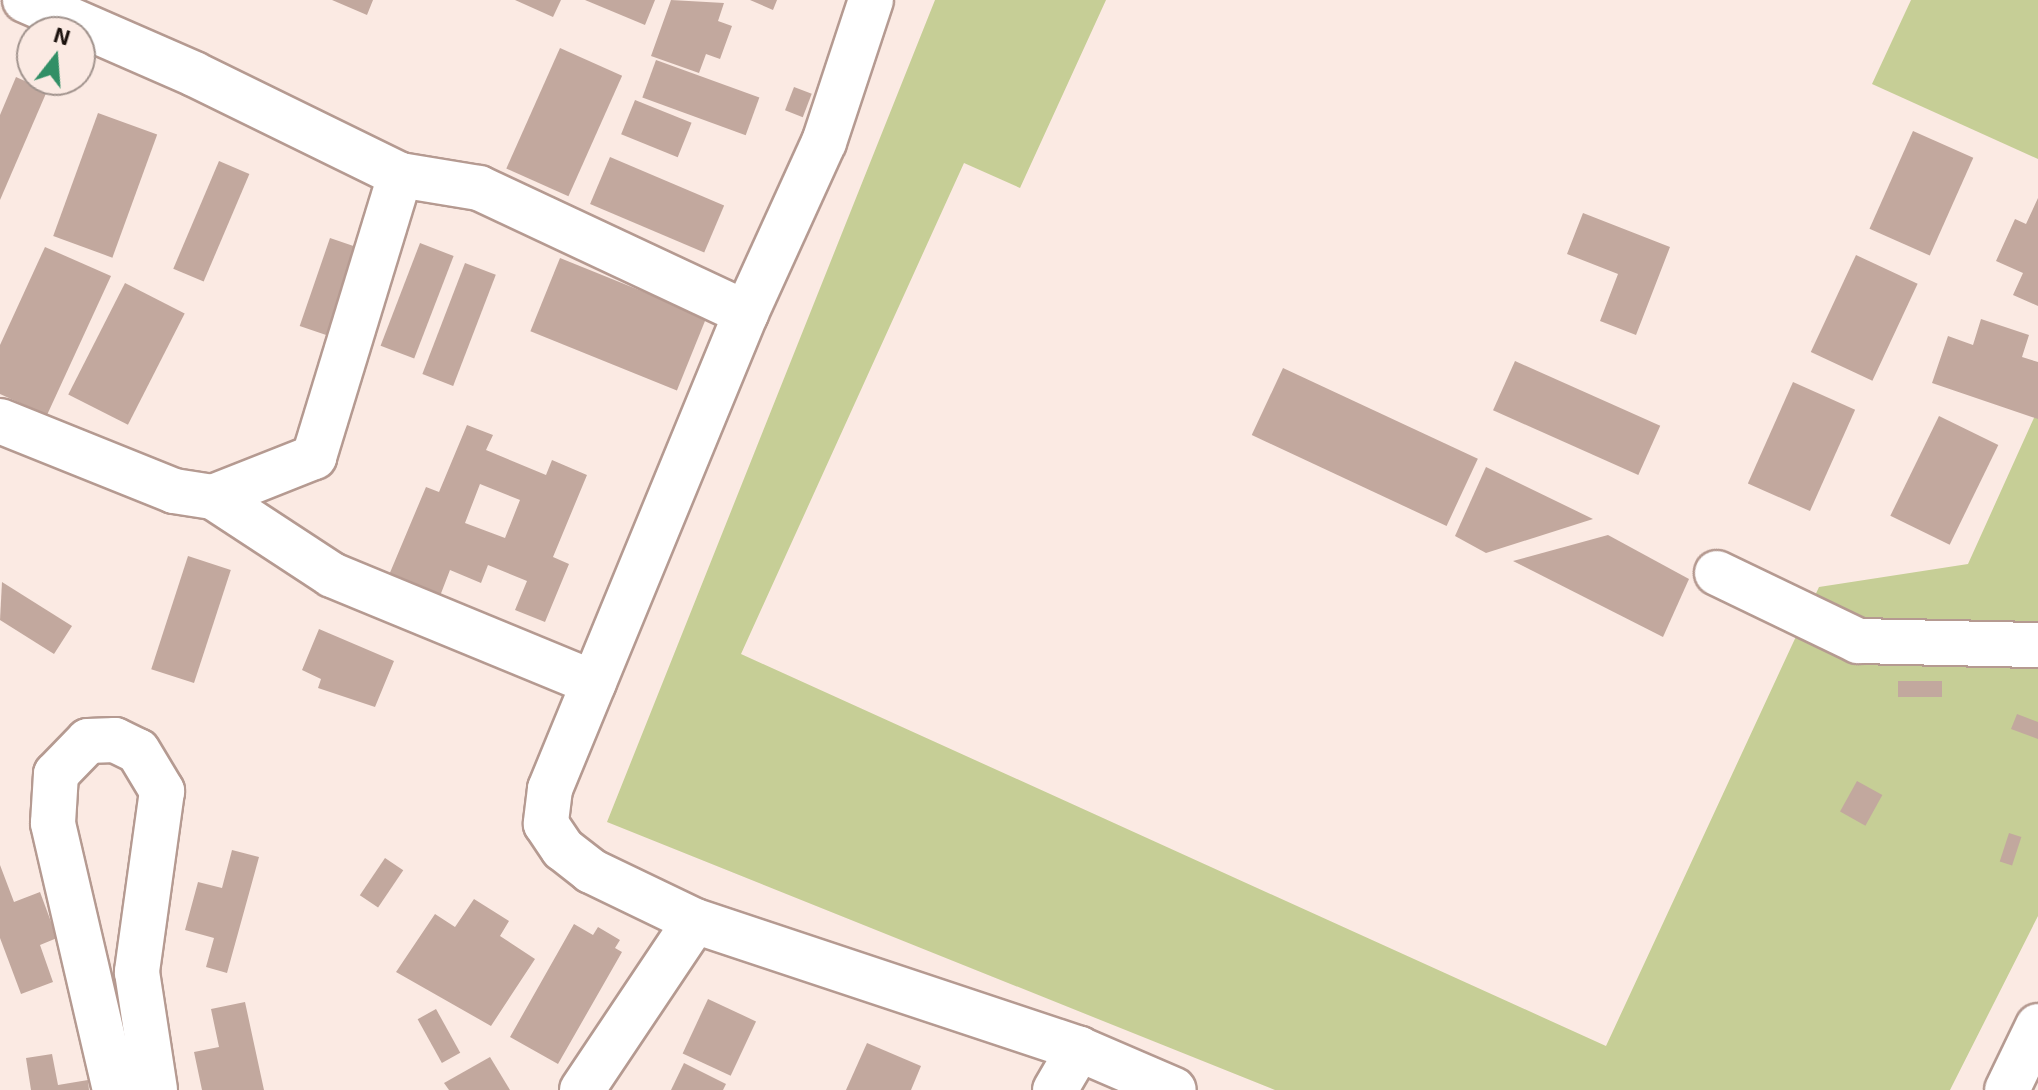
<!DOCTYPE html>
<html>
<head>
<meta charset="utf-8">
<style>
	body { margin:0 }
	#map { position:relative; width:2038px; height:1090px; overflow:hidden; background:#fbeae3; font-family:"Exo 2",sans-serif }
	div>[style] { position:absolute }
	.green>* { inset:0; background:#c6ce96 }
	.building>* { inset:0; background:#c2a89e; transform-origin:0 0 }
	.roads { filter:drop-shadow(2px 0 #b59a91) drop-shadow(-2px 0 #b59a91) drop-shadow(0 2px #b59a91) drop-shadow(0 -2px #b59a91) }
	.minor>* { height:44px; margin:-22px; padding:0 22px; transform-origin:22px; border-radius:22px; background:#fff }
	span { translate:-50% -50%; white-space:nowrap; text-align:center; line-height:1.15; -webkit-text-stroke:6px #fbeae3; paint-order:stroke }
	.north { position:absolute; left:16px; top:16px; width:80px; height:80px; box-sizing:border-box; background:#fbeae3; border:2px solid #a1938d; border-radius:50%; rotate:17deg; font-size:22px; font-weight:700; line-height:32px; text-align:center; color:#1a110d }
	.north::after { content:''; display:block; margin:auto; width:28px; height:36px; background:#318f66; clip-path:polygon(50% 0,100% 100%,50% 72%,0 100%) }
</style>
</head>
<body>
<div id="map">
	<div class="green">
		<div style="clip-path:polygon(935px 0,1106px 0,1020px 188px,964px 163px,741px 654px,1606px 1046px,1819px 587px,1968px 564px,2038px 409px,2038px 916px,1950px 1090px,1275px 1090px,607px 822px)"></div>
		<div style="clip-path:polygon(1911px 0,2038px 0,2038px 159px,1872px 84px)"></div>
	</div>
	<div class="building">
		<div style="clip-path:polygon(332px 0,373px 0,367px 15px)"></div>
		<div style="clip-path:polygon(515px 0,561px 0,553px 17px)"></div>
		<div style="clip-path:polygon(585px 0,655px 0,645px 25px)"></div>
		<div style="clip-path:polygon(671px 0,724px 3px,718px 21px,732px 26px,720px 59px,706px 54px,699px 73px,651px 56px)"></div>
		<div style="clip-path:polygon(750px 0,777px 0,773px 10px)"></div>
		<div style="left:560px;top:48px;width:68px;height:132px;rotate:24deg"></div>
		<div style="left:656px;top:60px;width:110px;height:40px;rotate:20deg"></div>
		<div style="clip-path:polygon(16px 77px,47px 91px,0 200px,0 115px)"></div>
		<div style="left:794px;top:87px;width:19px;height:25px;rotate:21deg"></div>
		<div style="left:635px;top:100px;width:61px;height:37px;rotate:22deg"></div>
		<div style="left:98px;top:113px;width:63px;height:131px;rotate:20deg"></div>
		<div style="left:1913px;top:131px;width:66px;height:107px;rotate:24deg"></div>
		<div style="left:610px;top:157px;width:124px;height:51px;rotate:23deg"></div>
		<div style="left:219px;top:161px;width:33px;height:117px;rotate:23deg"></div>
		<div style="clip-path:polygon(2038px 198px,2038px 306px,2013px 295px,2023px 273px,1996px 261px,2015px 219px,2026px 224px)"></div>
		<div style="clip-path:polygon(1583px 213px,1670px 247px,1636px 335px,1600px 321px,1618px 274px,1567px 254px)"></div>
		<div style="left:330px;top:238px;width:31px;height:93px;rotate:19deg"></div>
		<div style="left:420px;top:243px;width:36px;height:110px;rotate:21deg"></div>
		<div style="clip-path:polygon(45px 247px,111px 276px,47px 415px,0 394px,0 345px)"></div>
		<div style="left:1856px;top:255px;width:68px;height:107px;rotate:25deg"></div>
		<div style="left:560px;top:258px;width:158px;height:79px;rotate:22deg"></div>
		<div style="left:465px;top:263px;width:33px;height:119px;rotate:21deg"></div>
		<div style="left:125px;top:283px;width:67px;height:125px;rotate:27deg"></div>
		<div style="clip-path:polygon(1981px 319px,2029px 335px,2022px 357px,2038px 362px,2038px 419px,1932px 383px,1948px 336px,1973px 345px)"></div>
		<div style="left:1515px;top:361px;width:159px;height:54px;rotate:24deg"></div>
		<div style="left:1283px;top:368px;width:215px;height:74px;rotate:25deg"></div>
		<div style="left:1793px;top:382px;width:68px;height:111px;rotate:24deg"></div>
		<div style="left:1939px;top:416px;width:66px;height:111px;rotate:26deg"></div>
		<div style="clip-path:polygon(evenodd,467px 425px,493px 435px,486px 450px,546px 475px,552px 460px,587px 475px,553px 557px,569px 564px,545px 622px,515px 610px,527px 581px,488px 565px,481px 583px,450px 570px,440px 596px,389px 575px,426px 487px,439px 492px,467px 425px,480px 484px,520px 500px,505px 538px,465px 523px,480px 484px)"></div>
		<div style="clip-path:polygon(1486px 467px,1593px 519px,1486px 553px,1455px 536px)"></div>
		<div style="clip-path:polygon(1608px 535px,1689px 579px,1663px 637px,1513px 561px)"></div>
		<div style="left:188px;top:556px;width:45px;height:119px;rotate:18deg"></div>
		<div style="clip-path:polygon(2px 582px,72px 626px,54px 654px,0 620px)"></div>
		<div style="clip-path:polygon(319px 629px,394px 661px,375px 707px,318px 688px,321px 679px,302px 670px)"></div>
		<div style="left:1898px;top:681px;width:44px;height:16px"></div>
		<div style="clip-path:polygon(2017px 714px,2038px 722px,2038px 739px,2011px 729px)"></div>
		<div style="left:1857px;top:781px;width:29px;height:35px;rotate:29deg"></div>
		<div style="left:2009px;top:833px;width:13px;height:30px;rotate:18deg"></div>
		<div style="clip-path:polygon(232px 850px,259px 857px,227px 973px,206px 967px,214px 938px,185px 930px,198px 882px,222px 888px)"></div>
		<div style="left:385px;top:858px;width:22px;height:45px;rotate:34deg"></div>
		<div style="clip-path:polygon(0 865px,14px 902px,40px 892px,57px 938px,40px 945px,53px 982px,21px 994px,0 938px)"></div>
		<div style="clip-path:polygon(474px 899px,509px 921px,500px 936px,535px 959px,491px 1026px,396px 972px,435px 914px,455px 927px)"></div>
		<div style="clip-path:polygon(574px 924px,593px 935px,598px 927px,620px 940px,615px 948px,622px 952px,558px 1064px,510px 1037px)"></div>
		<div style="left:708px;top:999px;width:53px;height:60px;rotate:25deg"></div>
		<div style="clip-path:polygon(245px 1002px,264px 1090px,202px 1090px,194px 1052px,219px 1047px,211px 1009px)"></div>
		<div style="left:436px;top:1009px;width:50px;height:21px;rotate:61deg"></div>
		<div style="clip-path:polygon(867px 1043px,921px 1066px,911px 1090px,846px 1090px)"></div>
		<div style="clip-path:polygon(52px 1054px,58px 1085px,88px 1080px,89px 1090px,31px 1090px,26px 1058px)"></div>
		<div style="clip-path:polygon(490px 1057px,510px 1090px,449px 1090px,444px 1083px)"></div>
		<div style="clip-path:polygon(684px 1063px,726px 1084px,723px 1090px,671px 1090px)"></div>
	</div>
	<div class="roads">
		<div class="minor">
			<div style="left:25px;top:0;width:184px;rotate:23.6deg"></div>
			<div style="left:194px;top:74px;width:229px;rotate:26.1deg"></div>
			<div style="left:400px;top:175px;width:80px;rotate:9.3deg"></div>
			<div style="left:479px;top:188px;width:295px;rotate:25.1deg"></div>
			<div style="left:871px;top:0;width:150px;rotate:108.3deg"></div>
			<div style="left:824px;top:142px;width:188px;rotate:114.5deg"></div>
			<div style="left:746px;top:313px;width:515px;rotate:112.38deg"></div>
			<div style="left:550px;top:789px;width:35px;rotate:97deg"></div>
			<div style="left:546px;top:824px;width:30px;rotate:56deg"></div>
			<div style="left:563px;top:849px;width:36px;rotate:38deg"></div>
			<div style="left:591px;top:871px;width:115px;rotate:25.7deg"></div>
			<div style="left:695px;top:921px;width:405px;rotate:18.4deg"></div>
			<div style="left:1079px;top:1049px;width:103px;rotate:23.3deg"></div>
			<div style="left:0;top:421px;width:188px;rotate:21.9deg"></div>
			<div style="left:174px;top:491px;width:39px;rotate:9deg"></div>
			<div style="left:213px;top:497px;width:109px;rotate:-21.6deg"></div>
			<div style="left:314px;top:457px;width:295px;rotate:-73deg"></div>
			<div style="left:213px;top:497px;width:142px;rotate:33.2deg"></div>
			<div style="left:332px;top:575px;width:283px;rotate:22.4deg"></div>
			<div style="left:1717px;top:573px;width:157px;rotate:25.7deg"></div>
			<div style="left:1858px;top:641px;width:180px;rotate:1.3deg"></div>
			<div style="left:115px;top:1090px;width:274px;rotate:-103.1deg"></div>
			<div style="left:53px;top:823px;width:49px;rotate:-86.5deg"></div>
			<div style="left:56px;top:774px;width:46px;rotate:-45.9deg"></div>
			<div style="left:88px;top:741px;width:27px;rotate:-2deg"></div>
			<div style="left:115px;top:740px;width:25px;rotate:26deg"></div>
			<div style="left:138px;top:751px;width:47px;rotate:59deg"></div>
			<div style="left:162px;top:791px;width:183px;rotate:97.9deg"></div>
			<div style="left:137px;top:972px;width:119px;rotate:81.3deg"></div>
			<div style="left:582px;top:1090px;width:203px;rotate:-56.2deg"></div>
			<div style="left:1055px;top:1090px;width:48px;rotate:-59.7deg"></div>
			<div style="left:2007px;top:1090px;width:71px;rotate:-64.2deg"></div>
		</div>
	</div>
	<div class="north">N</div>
</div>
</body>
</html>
